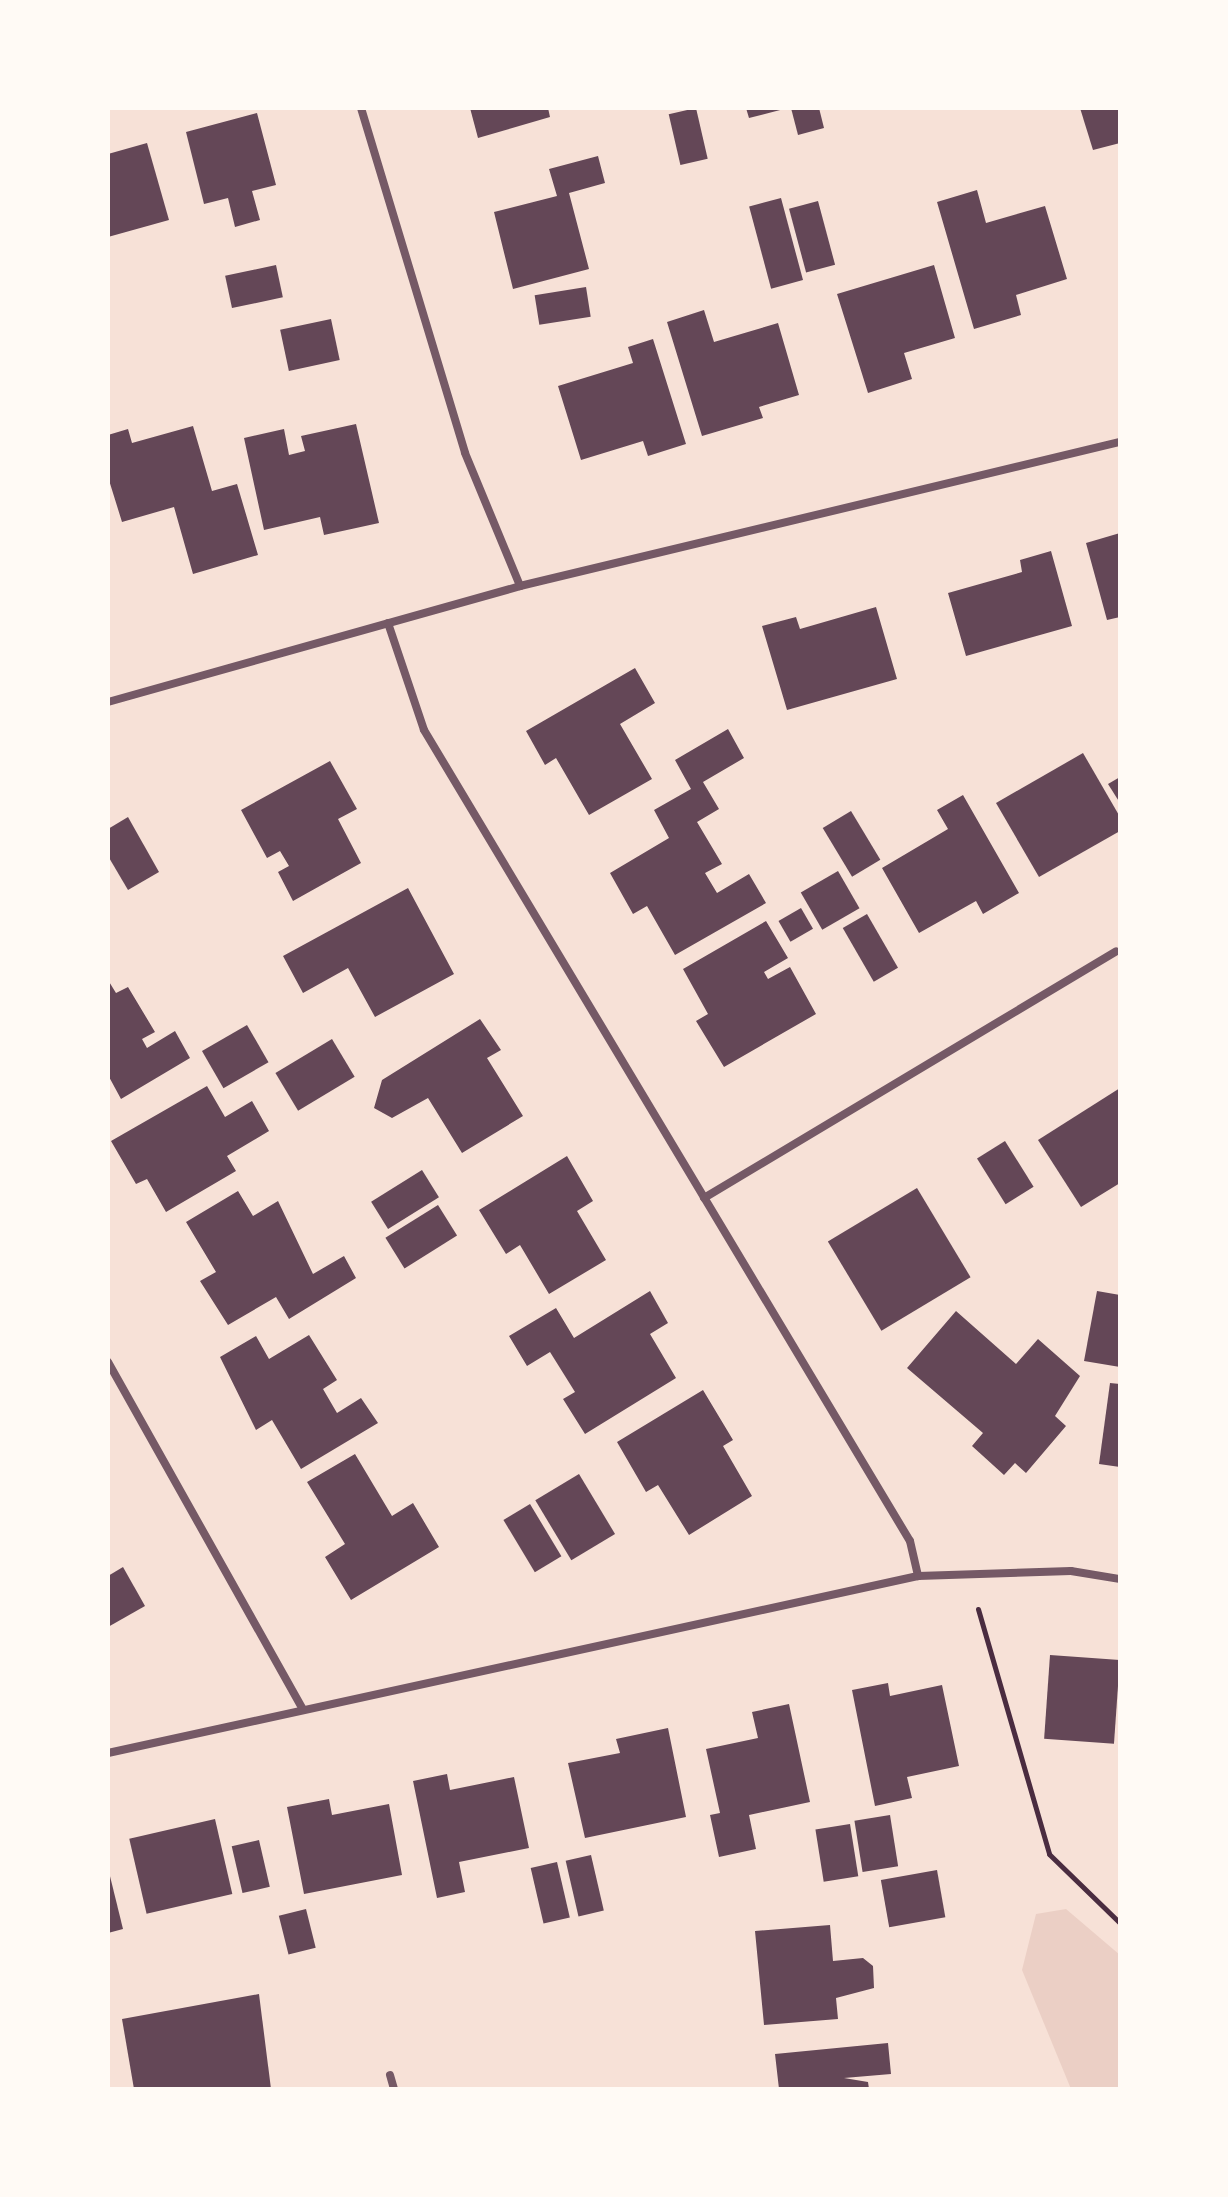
<!DOCTYPE html>
<html>
<head>
<meta charset="utf-8">
<style>
	body { margin:0 }
	#map { position:relative; width:1228px; height:2197px; overflow:hidden; background:#f7e1d7; font-family:Jost,sans-serif }
	div>[style] { position:absolute }
	.green>* { inset:0; background:#ebcfc5 }
	.building>* { inset:0; background:#644757; transform-origin:0 0 }
	.path>* { height:5px; margin:-2.5px; padding:0 2.5px; transform-origin:2.5px; border-radius:2.5px; background:#4a2c40 }
	.minor>* { height:8px; margin:-4px; padding:0 4px; transform-origin:4px; border-radius:4px; background:#755966 }
	span { translate:-50% -50%; white-space:nowrap; text-align:center; line-height:1.15; -webkit-text-stroke:8px #fffaf5; paint-order:stroke }
	.frame { position:absolute; inset:0; border:110px solid #fffaf5; pointer-events:none }
</style>
</head>
<body>
<div id="map">
	<div class="green">
		<div style="clip-path:polygon(1066px 1909px,1120px 1955px,1120px 2089px,1071px 2089px,1022px 1970px,1036px 1914px)"></div>
	</div>
	<div class="building">
		<div style="clip-path:polygon(470px 108px,548px 108px,550px 117px,478px 138px)"></div>
		<div style="left:696px;top:108px;width:52px;height:28px;rotate:77deg"></div>
		<div style="clip-path:polygon(746px 108px,784px 108px,784px 109px,749px 118px)"></div>
		<div style="clip-path:polygon(791px 108px,819px 108px,824px 128px,798px 135px)"></div>
		<div style="clip-path:polygon(1080px 108px,1120px 108px,1120px 143px,1093px 150px)"></div>
		<div style="clip-path:polygon(257px 113px,276px 185px,252px 191px,260px 220px,235px 227px,228px 198px,204px 204px,186px 132px)"></div>
		<div style="clip-path:polygon(147px 143px,169px 220px,108px 237px,108px 154px)"></div>
		<div style="clip-path:polygon(598px 156px,605px 183px,569px 193px,589px 269px,513px 289px,494px 212px,557px 196px,549px 169px)"></div>
		<div style="clip-path:polygon(977px 190px,986px 223px,1045px 206px,1067px 279px,1016px 295px,1021px 315px,974px 329px,937px 202px)"></div>
		<div style="left:781px;top:198px;width:85px;height:33px;rotate:75deg"></div>
		<div style="left:818px;top:201px;width:66px;height:30px;rotate:75deg"></div>
		<div style="left:276px;top:265px;width:33px;height:52px;rotate:78deg"></div>
		<div style="clip-path:polygon(934px 265px,955px 338px,904px 353px,912px 379px,868px 393px,837px 294px)"></div>
		<div style="left:586px;top:287px;width:30px;height:52px;rotate:81deg"></div>
		<div style="clip-path:polygon(704px 310px,714px 342px,778px 323px,799px 395px,759px 407px,763px 418px,702px 436px,667px 322px)"></div>
		<div style="left:331px;top:319px;width:42px;height:52px;rotate:78deg"></div>
		<div style="clip-path:polygon(653px 339px,686px 444px,648px 456px,643px 441px,581px 460px,558px 386px,633px 363px,628px 347px)"></div>
		<div style="clip-path:polygon(356px 424px,379px 523px,324px 535px,320px 517px,264px 530px,244px 438px,284px 429px,289px 455px,305px 451px,301px 436px)"></div>
		<div style="clip-path:polygon(193px 426px,212px 491px,237px 484px,258px 555px,193px 574px,174px 507px,122px 522px,108px 477px,108px 435px,128px 429px,132px 443px)"></div>
		<div style="clip-path:polygon(1120px 533px,1120px 617px,1107px 620px,1086px 543px)"></div>
		<div style="clip-path:polygon(1051px 551px,1072px 626px,966px 656px,948px 593px,1022px 572px,1020px 560px)"></div>
		<div style="clip-path:polygon(876px 607px,897px 679px,787px 710px,762px 626px,796px 617px,800px 629px)"></div>
		<div style="clip-path:polygon(635px 668px,655px 703px,620px 724px,652px 779px,589px 815px,556px 758px,545px 765px,526px 731px)"></div>
		<div style="clip-path:polygon(728px 729px,744px 758px,703px 782px,719px 809px,697px 822px,722px 864px,705px 873px,717px 893px,749px 874px,766px 903px,675px 955px,647px 906px,633px 914px,610px 873px,669px 838px,654px 810px,691px 789px,675px 760px)"></div>
		<div style="clip-path:polygon(1083px 753px,1120px 817px,1120px 831px,1039px 877px,996px 803px)"></div>
		<div style="clip-path:polygon(330px 761px,357px 809px,338px 819px,361px 863px,293px 901px,278px 872px,289px 866px,280px 851px,267px 858px,241px 810px)"></div>
		<div style="clip-path:polygon(1120px 777px,1120px 803px,1108px 784px)"></div>
		<div style="clip-path:polygon(963px 795px,1019px 893px,983px 914px,976px 901px,919px 933px,882px 868px,948px 829px,937px 810px)"></div>
		<div style="left:851px;top:811px;width:57px;height:33px;rotate:59deg"></div>
		<div style="clip-path:polygon(128px 817px,159px 872px,128px 890px,108px 856px,108px 829px)"></div>
		<div style="left:838px;top:871px;width:43px;height:43px;rotate:60deg"></div>
		<div style="clip-path:polygon(408px 888px,454px 974px,375px 1017px,348px 968px,303px 993px,283px 956px)"></div>
		<div style="left:801px;top:908px;width:24px;height:26px;rotate:60deg"></div>
		<div style="left:867px;top:914px;width:62px;height:28px;rotate:60deg"></div>
		<div style="clip-path:polygon(766px 921px,788px 958px,764px 972px,768px 979px,790px 967px,816px 1014px,724px 1067px,696px 1021px,708px 1014px,683px 969px)"></div>
		<div style="clip-path:polygon(108px 980px,116px 993px,128px 987px,155px 1032px,142px 1039px,147px 1048px,175px 1031px,190px 1058px,121px 1099px,108px 1075px)"></div>
		<div style="clip-path:polygon(480px 1019px,501px 1050px,487px 1058px,523px 1116px,462px 1153px,428px 1098px,392px 1118px,374px 1108px,382px 1080px)"></div>
		<div style="left:247px;top:1025px;width:43px;height:52px;rotate:60deg"></div>
		<div style="left:332px;top:1039px;width:44px;height:66px;rotate:59deg"></div>
		<div style="clip-path:polygon(207px 1086px,225px 1117px,252px 1101px,269px 1131px,227px 1156px,236px 1171px,166px 1212px,147px 1179px,136px 1184px,111px 1141px)"></div>
		<div style="clip-path:polygon(1120px 1088px,1120px 1183px,1081px 1207px,1038px 1140px)"></div>
		<div style="left:1005px;top:1141px;width:54px;height:33px;rotate:58deg"></div>
		<div style="clip-path:polygon(567px 1156px,593px 1201px,577px 1211px,606px 1260px,549px 1294px,520px 1245px,506px 1254px,479px 1210px)"></div>
		<div style="left:422px;top:1170px;width:32px;height:60px;rotate:58deg"></div>
		<div style="left:917px;top:1188px;width:104px;height:104px;rotate:59deg"></div>
		<div style="clip-path:polygon(238px 1191px,253px 1216px,278px 1201px,313px 1274px,344px 1256px,356px 1278px,289px 1319px,276px 1297px,228px 1325px,200px 1281px,216px 1272px,186px 1222px)"></div>
		<div style="left:438px;top:1205px;width:36px;height:62px;rotate:58deg"></div>
		<div style="clip-path:polygon(650px 1291px,668px 1323px,650px 1334px,676px 1378px,585px 1434px,563px 1399px,575px 1392px,550px 1352px,527px 1366px,509px 1336px,556px 1308px,574px 1338px)"></div>
		<div style="clip-path:polygon(1097px 1291px,1120px 1295px,1120px 1367px,1084px 1361px)"></div>
		<div style="clip-path:polygon(956px 1311px,1016px 1364px,1038px 1339px,1080px 1376px,1055px 1416px,1066px 1426px,1026px 1473px,1015px 1463px,1004px 1475px,972px 1446px,983px 1433px,907px 1368px)"></div>
		<div style="clip-path:polygon(309px 1335px,337px 1380px,323px 1389px,337px 1413px,361px 1398px,378px 1423px,301px 1469px,272px 1420px,256px 1430px,220px 1357px,256px 1336px,269px 1359px)"></div>
		<div style="clip-path:polygon(1110px 1383px,1120px 1384px,1120px 1467px,1099px 1464px)"></div>
		<div style="clip-path:polygon(703px 1390px,733px 1440px,723px 1446px,752px 1496px,689px 1535px,658px 1485px,646px 1492px,617px 1442px)"></div>
		<div style="clip-path:polygon(355px 1454px,392px 1516px,413px 1503px,439px 1547px,351px 1600px,325px 1557px,345px 1544px,307px 1482px)"></div>
		<div style="left:579px;top:1474px;width:70px;height:51px;rotate:59deg"></div>
		<div style="left:530px;top:1504px;width:61px;height:31px;rotate:59deg"></div>
		<div style="clip-path:polygon(123px 1567px,145px 1606px,108px 1627px,108px 1576px)"></div>
		<div style="left:1050px;top:1655px;width:70px;height:84px;rotate:4deg"></div>
		<div style="clip-path:polygon(888px 1683px,890px 1696px,942px 1685px,959px 1766px,907px 1777px,912px 1798px,875px 1806px,852px 1690px)"></div>
		<div style="clip-path:polygon(789px 1704px,810px 1802px,749px 1815px,756px 1849px,719px 1857px,710px 1815px,720px 1813px,706px 1749px,758px 1738px,752px 1712px)"></div>
		<div style="clip-path:polygon(668px 1728px,686px 1817px,585px 1838px,568px 1763px,620px 1753px,616px 1739px)"></div>
		<div style="clip-path:polygon(447px 1774px,450px 1790px,514px 1777px,529px 1848px,459px 1862px,465px 1892px,437px 1898px,413px 1781px)"></div>
		<div style="clip-path:polygon(329px 1799px,332px 1815px,389px 1804px,402px 1875px,304px 1894px,287px 1807px)"></div>
		<div style="left:890px;top:1815px;width:52px;height:36px;rotate:81deg"></div>
		<div style="left:215px;top:1819px;width:77px;height:88px;rotate:77deg"></div>
		<div style="left:850px;top:1824px;width:53px;height:35px;rotate:81deg"></div>
		<div style="left:259px;top:1840px;width:48px;height:28px;rotate:77deg"></div>
		<div style="left:591px;top:1855px;width:57px;height:26px;rotate:77deg"></div>
		<div style="left:557px;top:1862px;width:57px;height:27px;rotate:77deg"></div>
		<div style="clip-path:polygon(108px 1868px,123px 1929px,108px 1933px)"></div>
		<div style="left:937px;top:1870px;width:48px;height:57px;rotate:80deg"></div>
		<div style="left:306px;top:1909px;width:40px;height:28px;rotate:76deg"></div>
		<div style="clip-path:polygon(830px 1925px,833px 1961px,863px 1958px,873px 1966px,874px 1988px,836px 1998px,838px 2019px,764px 2025px,755px 1931px)"></div>
		<div style="clip-path:polygon(259px 1994px,271px 2089px,134px 2089px,122px 2019px)"></div>
		<div style="clip-path:polygon(888px 2043px,891px 2074px,844px 2078px,868px 2082px,869px 2089px,779px 2089px,775px 2054px)"></div>
	</div>
	<div class="path">
		<div style="left:978px;top:1609px;width:255px;rotate:73.8deg"></div>
		<div style="left:1049px;top:1854px;width:99px;rotate:44.2deg"></div>
	</div>
	<div class="minor">
		<div style="left:361px;top:108px;width:360px;rotate:73.2deg"></div>
		<div style="left:465px;top:453px;width:144px;rotate:67.5deg"></div>
		<div style="left:388px;top:623px;width:113px;rotate:71.4deg"></div>
		<div style="left:424px;top:730px;width:945px;rotate:59.07deg"></div>
		<div style="left:910px;top:1541px;width:36px;rotate:77deg"></div>
		<div style="left:108px;top:702px;width:428px;rotate:-15.7deg"></div>
		<div style="left:520px;top:586px;width:617px;rotate:-13.5deg"></div>
		<div style="left:704px;top:1198px;width:480px;rotate:-30.9deg"></div>
		<div style="left:108px;top:1362px;width:397px;rotate:60.7deg"></div>
		<div style="left:108px;top:1753px;width:829px;rotate:-12.33deg"></div>
		<div style="left:918px;top:1576px;width:153px;rotate:-1.9deg"></div>
		<div style="left:1071px;top:1571px;width:50px;rotate:9.3deg"></div>
		<div style="left:390px;top:2075px;width:15px;rotate:74deg"></div>
	</div>
	<div class="frame"></div>
</div>
</body>
</html>
